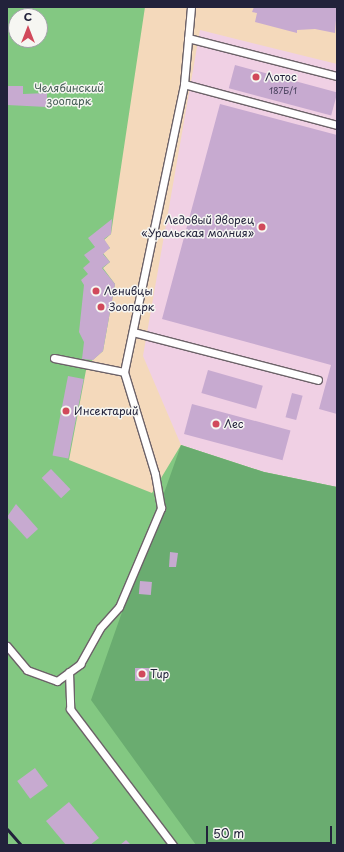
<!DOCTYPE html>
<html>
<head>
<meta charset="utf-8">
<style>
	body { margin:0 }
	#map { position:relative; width:344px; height:852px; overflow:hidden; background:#f4d9bb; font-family:"Playpen Sans",sans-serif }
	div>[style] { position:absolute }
	.built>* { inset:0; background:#f0d0e4 }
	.green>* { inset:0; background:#83c882 }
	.forest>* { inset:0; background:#6aac70 }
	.building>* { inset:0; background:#c7aad0; transform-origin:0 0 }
	.roads { filter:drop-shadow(1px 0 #6c6268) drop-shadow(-1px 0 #6c6268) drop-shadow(0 1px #6c6268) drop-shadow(0 -1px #6c6268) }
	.service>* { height:7px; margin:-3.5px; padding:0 3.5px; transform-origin:3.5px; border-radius:3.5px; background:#fff }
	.rail>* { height:3px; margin:-1.5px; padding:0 1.5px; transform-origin:1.5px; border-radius:1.5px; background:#22223b }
	.dots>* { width:11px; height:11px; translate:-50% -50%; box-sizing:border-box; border:2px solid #f6f6f2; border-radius:50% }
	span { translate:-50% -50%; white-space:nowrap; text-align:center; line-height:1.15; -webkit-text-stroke:3px #f6f6f2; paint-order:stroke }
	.number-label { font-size:9px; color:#4b4460 }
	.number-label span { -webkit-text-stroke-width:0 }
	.poi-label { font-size:11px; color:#22223b }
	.left { translate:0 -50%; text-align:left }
	.right { translate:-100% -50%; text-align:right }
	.park-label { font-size:11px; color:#445c54 }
	.frame { position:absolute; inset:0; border:8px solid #22223b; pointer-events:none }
	.north { position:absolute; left:8px; top:8px; width:40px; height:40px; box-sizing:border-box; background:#f6f6f2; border:1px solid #a1a1a9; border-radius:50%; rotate:0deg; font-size:11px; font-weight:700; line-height:16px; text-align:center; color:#22223b }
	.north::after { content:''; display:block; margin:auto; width:14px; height:18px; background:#d1495b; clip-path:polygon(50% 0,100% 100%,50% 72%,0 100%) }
	.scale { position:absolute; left:206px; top:826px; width:126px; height:18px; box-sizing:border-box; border:2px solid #22223b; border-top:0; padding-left:5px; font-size:12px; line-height:14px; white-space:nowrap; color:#22223b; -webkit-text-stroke:3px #f6f6f2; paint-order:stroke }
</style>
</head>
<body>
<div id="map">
	<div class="built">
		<div style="clip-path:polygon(200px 30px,337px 64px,337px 487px,264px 472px,181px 445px,143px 356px)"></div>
	</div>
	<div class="green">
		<div style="clip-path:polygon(evenodd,7px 7px,145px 7px,111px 234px,104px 240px,110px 248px,103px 253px,110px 262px,103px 268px,115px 284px,103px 351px,87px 365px,69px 460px,152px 493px,181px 445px,264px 472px,337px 487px,337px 845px,7px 845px,7px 7px,16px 16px,40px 16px,40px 40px,16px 40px,16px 16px)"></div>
	</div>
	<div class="forest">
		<div style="clip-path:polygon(181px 445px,264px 472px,337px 487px,337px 845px,196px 845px,91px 700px)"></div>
	</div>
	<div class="building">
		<div style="clip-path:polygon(254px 7px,337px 7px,335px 33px,315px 29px,297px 30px,297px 33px,255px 22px,257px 13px,252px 12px)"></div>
		<div style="left:235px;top:65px;width:106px;height:24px;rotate:15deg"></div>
		<div style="clip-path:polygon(7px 86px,23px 86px,23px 94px,47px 93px,47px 107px,7px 105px)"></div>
		<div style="clip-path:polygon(220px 104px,337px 135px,337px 414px,319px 409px,331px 365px,162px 319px)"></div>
		<div style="clip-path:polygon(112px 219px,111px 234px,104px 239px,110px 248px,103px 254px,110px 262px,102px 268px,115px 284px,103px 351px,93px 360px,82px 359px,84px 342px,79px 332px,84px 285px,81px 280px,88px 274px,83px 268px,90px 262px,84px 255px,95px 247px,88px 238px)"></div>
		<div style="left:208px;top:370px;width:57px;height:24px;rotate:16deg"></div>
		<div style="left:68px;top:376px;width:16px;height:81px;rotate:11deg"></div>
		<div style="left:292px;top:393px;width:11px;height:25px;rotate:15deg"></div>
		<div style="left:192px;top:404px;width:102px;height:31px;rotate:15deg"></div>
		<div style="left:51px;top:469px;width:28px;height:13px;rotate:46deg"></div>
		<div style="clip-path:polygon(16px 504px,38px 529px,27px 539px,7px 517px)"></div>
		<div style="clip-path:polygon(170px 552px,178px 553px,176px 567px,169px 567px)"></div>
		<div style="left:140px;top:581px;width:12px;height:13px;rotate:5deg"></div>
		<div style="left:135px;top:668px;width:14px;height:13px"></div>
		<div style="left:35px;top:768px;width:22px;height:22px;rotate:54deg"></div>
		<div style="clip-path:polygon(69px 802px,99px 838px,90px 845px,66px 845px,46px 821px)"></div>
		<div style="clip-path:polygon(126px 840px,131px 845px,120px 845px)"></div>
	</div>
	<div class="roads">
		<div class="service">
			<div style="left:188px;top:38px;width:154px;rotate:14.3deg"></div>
			<div style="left:184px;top:84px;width:158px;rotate:15deg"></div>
			<div style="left:133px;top:332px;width:191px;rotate:14.5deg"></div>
			<div style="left:54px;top:358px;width:71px;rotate:11.3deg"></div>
			<div style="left:7px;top:646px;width:31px;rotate:50deg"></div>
			<div style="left:27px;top:670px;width:32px;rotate:20deg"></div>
			<div style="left:57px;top:681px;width:29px;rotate:-36deg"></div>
			<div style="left:80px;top:664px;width:41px;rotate:-60.9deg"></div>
			<div style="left:100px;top:628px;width:28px;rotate:-48deg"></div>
			<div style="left:119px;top:607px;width:108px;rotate:-67deg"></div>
			<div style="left:161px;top:508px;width:35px;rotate:-100deg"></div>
			<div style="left:155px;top:474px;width:107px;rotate:-106.9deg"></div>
			<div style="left:124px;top:372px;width:294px;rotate:-78.2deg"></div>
			<div style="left:184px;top:84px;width:77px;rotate:-84.8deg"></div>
			<div style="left:69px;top:672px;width:37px;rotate:88deg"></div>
			<div style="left:70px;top:709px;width:171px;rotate:52.9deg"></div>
		</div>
	</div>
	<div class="rail">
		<div style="left:7px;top:829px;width:21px;rotate:49deg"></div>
	</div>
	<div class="dots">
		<div style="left:256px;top:77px;background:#d1495b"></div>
		<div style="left:262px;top:227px;background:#d1495b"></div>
		<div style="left:96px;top:291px;background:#d1495b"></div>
		<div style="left:101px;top:307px;background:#d1495b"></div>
		<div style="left:66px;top:411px;background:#d1495b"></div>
		<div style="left:216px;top:424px;background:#d1495b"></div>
		<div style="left:142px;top:674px;background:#d1495b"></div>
	</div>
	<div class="number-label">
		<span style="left:283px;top:90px">187Б/1</span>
	</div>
	<div class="poi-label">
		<span class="left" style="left:265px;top:77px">Лотос</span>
		<span class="right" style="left:254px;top:227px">Ледовый дворец<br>«Уральская молния»</span>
		<span class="left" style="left:104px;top:291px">Ленивцы</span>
		<span class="left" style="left:109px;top:307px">Зоопарк</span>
		<span class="left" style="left:74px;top:411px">Инсектарий</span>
		<span class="left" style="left:224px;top:424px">Лес</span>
		<span class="left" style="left:150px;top:674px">Тир</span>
	</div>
	<div class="park-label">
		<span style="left:69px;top:95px">Челябинский<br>зоопарк</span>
	</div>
	<div class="frame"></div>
	<div class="north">С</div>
	<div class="scale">50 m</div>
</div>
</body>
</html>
